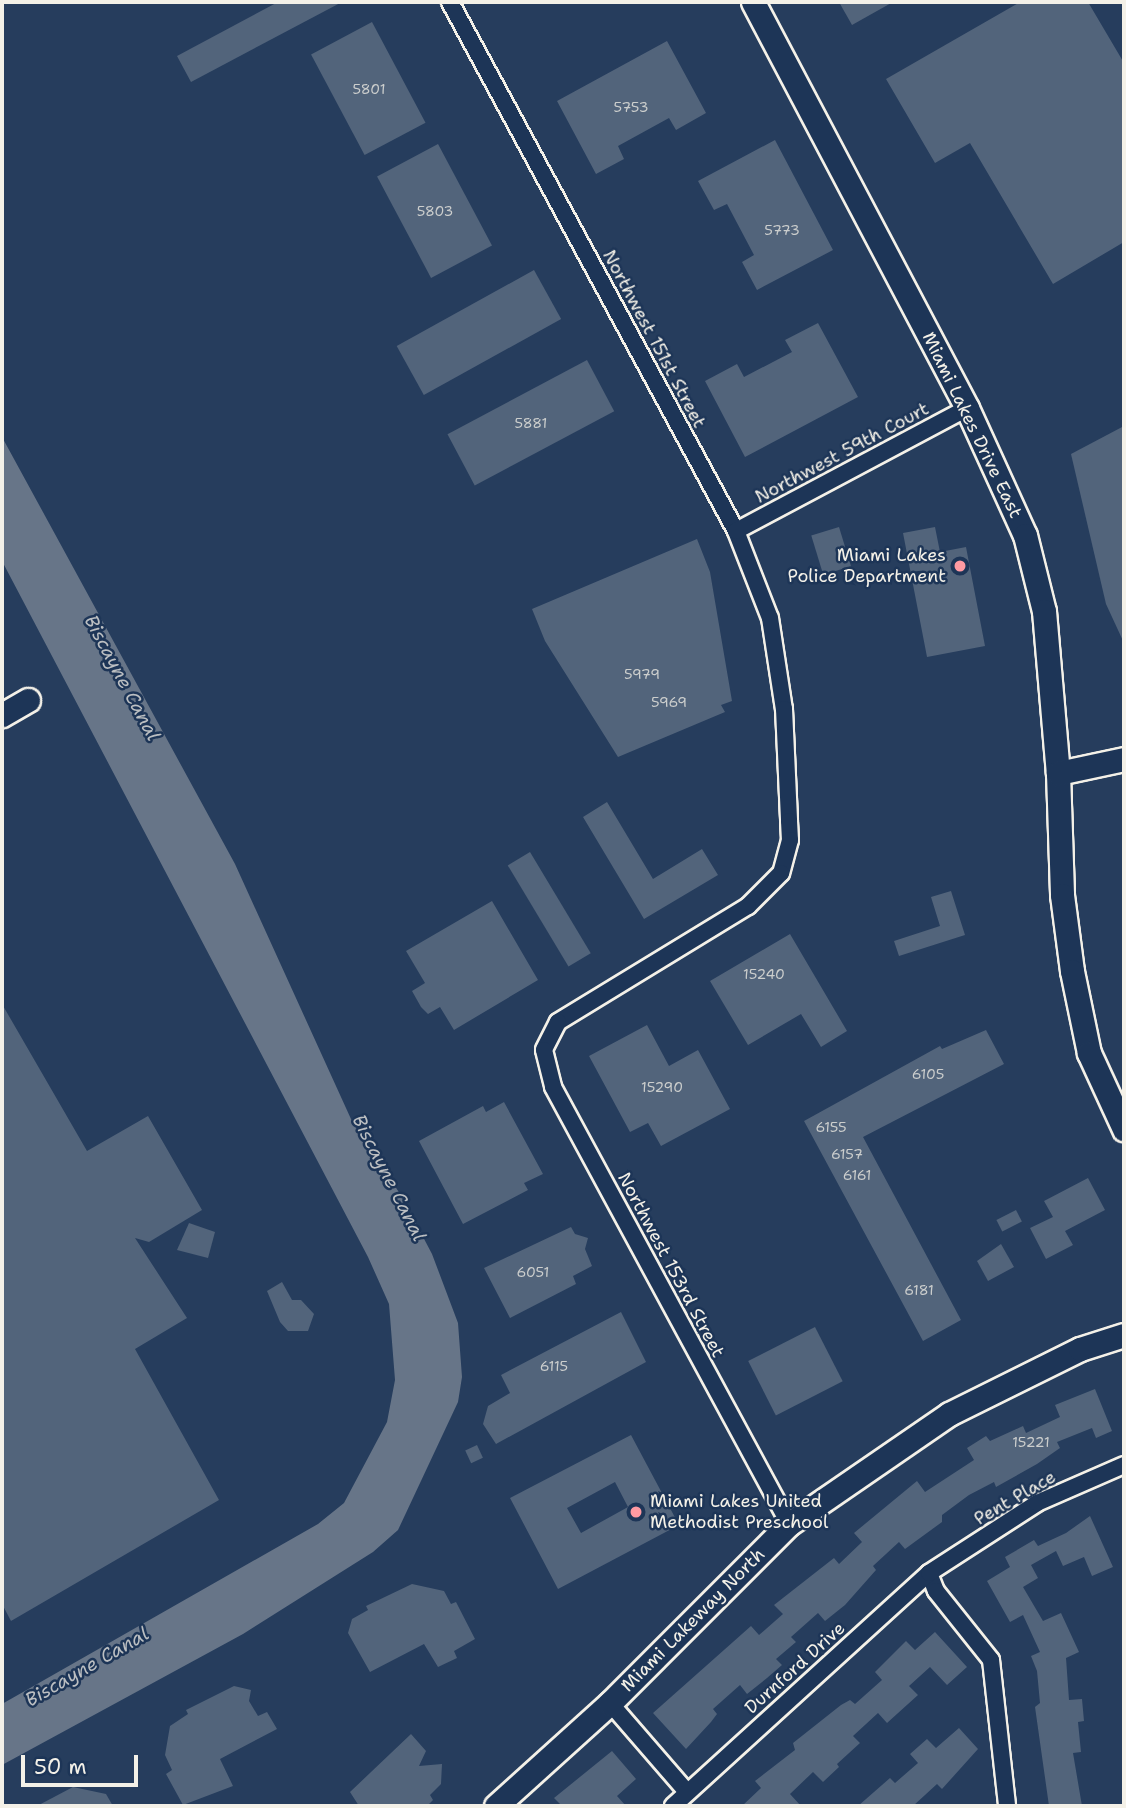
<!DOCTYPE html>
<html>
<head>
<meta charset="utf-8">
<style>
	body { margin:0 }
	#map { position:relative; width:1126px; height:1808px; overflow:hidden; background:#263d5d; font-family:"Shantell Sans",sans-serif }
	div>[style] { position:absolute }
	.water>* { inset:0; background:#677588 }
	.building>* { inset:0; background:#52647b; transform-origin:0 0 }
	.roads { filter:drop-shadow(2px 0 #f4f1e8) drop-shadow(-2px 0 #f4f1e8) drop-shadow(0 2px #f4f1e8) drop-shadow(0 -2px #f4f1e8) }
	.street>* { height:16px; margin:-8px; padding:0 8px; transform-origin:8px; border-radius:8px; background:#1d3557 }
	.secondary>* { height:23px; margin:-11.5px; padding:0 11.5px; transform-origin:11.5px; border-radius:11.5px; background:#1d3557 }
	.dots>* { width:19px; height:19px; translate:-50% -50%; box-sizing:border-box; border:4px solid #1d3557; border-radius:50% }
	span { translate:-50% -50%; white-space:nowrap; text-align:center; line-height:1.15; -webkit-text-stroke:5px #1d3557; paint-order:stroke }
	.number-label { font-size:14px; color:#cccecd }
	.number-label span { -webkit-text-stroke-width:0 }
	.street-label { font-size:18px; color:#f4f1e8 }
	.poi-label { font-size:18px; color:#f4f1e8 }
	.right { translate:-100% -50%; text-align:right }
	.left { translate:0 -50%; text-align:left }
	.water-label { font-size:19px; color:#bcbfc2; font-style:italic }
	.frame { position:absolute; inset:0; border:4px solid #f4f1e8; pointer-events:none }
	.scale { position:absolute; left:21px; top:1755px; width:117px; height:32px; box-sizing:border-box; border:4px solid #f4f1e8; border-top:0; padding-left:9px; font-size:21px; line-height:24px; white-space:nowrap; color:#f4f1e8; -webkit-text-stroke:5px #1d3557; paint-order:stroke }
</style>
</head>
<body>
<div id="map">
	<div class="water">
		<div style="clip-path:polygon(2px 437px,235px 864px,351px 1119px,402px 1197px,432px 1254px,458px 1323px,462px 1377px,458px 1402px,398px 1530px,373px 1552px,243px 1634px,2px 1765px,2px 1704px,318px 1524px,344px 1503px,387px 1422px,395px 1380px,389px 1304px,368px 1257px,2px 561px)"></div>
	</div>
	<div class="building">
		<div style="clip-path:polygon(278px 2px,342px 2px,191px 82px,177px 56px)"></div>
		<div style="clip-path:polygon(839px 2px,893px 2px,852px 25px)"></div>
		<div style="clip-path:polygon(1020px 2px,1088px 2px,1124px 63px,1124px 242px,1053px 284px,970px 143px,935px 163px,886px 79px)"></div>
		<div style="left:372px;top:22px;width:114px;height:69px;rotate:62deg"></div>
		<div style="clip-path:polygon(667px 41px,706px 113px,676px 130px,669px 118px,618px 146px,624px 159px,596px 174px,557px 101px)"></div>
		<div style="clip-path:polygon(775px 140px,833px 250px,757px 290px,742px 262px,754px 255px,727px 204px,714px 210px,698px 181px)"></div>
		<div style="left:438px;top:144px;width:115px;height:69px;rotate:62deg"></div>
		<div style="left:534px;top:270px;width:56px;height:157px;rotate:61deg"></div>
		<div style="clip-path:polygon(818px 323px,858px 397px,745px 457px,705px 381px,737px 364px,744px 377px,792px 352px,785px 340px)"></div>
		<div style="left:587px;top:360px;width:58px;height:158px;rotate:62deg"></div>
		<div style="clip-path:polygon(1124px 426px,1124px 643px,1106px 604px,1071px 454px)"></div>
		<div style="left:839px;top:527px;width:41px;height:29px;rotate:73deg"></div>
		<div style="clip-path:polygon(935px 527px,940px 552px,966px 547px,985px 646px,927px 657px,903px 533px)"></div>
		<div style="clip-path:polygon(697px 539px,710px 572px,732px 701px,721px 705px,725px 712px,618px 757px,545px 641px,532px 609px)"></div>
		<div style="clip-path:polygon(607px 802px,653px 879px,702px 849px,718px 875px,644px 919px,583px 817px)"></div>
		<div style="left:530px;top:852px;width:118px;height:26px;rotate:59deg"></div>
		<div style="clip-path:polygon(951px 891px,965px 935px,899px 956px,894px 941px,940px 926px,931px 897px)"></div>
		<div style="clip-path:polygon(492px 901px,538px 980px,454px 1030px,440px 1007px,428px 1014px,421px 1007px,412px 991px,425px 983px,406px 951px)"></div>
		<div style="clip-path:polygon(790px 934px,847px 1031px,821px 1047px,801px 1014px,748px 1045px,710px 981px)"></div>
		<div style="clip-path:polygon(2px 1004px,87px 1151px,148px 1116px,202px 1210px,149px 1242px,135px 1238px,187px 1318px,135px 1349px,219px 1500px,11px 1621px,2px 1604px)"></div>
		<div style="clip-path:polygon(647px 1025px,669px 1066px,698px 1050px,730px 1109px,661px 1146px,648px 1123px,630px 1132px,589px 1056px)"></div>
		<div style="clip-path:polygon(986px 1030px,1004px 1064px,863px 1137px,961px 1320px,923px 1341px,804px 1121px,940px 1046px,942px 1049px)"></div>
		<div style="clip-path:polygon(504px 1102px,543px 1174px,524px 1183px,528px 1190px,463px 1224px,419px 1141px,483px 1106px,486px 1112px)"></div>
		<div style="clip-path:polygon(1088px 1178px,1105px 1210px,1065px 1231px,1073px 1245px,1046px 1259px,1030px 1228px,1053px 1217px,1044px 1201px)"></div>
		<div style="left:1016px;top:1210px;width:13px;height:22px;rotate:63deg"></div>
		<div style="clip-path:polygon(189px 1223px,215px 1232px,208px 1258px,177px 1250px)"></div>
		<div style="clip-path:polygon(571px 1227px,575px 1234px,588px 1238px,585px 1249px,592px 1266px,573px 1276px,576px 1284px,510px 1318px,484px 1268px)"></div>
		<div style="clip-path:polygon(1001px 1244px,1014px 1267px,988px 1281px,977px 1261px)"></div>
		<div style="clip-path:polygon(282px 1282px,292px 1300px,301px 1300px,314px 1314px,308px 1331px,288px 1331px,280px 1322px,267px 1291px)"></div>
		<div style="clip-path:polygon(621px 1312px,646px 1362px,496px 1444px,483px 1424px,488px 1406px,510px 1393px,501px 1375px)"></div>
		<div style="left:815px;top:1327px;width:61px;height:75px;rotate:63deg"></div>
		<div style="clip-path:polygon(1095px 1389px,1112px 1431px,1096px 1438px,1092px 1428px,1057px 1442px,1060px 1448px,1037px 1464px,996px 1487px,994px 1482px,969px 1495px,942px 1515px,942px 1522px,905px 1549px,899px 1542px,873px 1566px,876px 1570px,845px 1605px,825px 1621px,818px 1613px,791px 1637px,796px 1642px,776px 1659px,782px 1665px,767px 1678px,747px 1694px,740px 1685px,713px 1709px,717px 1714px,711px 1722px,686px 1749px,653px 1713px,751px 1626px,759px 1635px,783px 1614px,774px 1605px,834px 1558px,839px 1564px,862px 1542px,854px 1533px,917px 1481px,925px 1492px,974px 1460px,967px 1448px,986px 1436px,990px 1441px,1023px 1426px,1026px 1433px,1060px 1417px,1055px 1405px)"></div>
		<div style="clip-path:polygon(evenodd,631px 1435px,679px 1525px,558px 1589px,510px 1498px,631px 1435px,615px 1482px,628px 1507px,581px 1533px,567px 1508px,615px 1482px)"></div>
		<div style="left:477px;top:1445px;width:14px;height:13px;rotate:65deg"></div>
		<div style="clip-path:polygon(1090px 1516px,1113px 1567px,1092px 1576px,1084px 1557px,1063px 1566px,1056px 1551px,1031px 1565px,1038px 1578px,1023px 1587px,1043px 1621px,1061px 1613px,1079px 1652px,1066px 1658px,1069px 1700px,1082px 1699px,1084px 1721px,1078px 1722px,1081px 1752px,1073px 1753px,1082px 1806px,1049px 1806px,1035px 1707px,1040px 1703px,1037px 1671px,1031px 1656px,1040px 1652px,1023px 1615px,1010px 1622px,987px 1581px,1010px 1567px,1005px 1557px,1034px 1540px,1038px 1546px,1066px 1533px)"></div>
		<div style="clip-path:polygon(412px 1584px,444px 1591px,451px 1604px,456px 1602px,475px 1639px,454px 1651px,457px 1658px,438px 1667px,424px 1644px,370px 1672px,348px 1633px,352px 1619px,368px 1610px,366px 1606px)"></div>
		<div style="clip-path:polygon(935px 1632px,967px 1667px,947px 1685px,930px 1667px,909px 1686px,918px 1695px,887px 1723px,878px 1713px,853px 1736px,860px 1743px,837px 1764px,839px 1767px,823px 1782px,813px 1772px,790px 1794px,801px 1806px,742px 1806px,761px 1788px,755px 1781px,795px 1750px,793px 1743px,841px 1705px,850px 1700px,855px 1704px,882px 1680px,875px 1672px,906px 1641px,915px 1650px)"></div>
		<div style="clip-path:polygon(234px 1686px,251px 1690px,249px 1701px,258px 1716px,267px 1712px,277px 1729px,220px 1759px,233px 1786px,183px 1805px,166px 1774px,172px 1770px,165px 1755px,170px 1726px,188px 1714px,186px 1710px)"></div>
		<div style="clip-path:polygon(959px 1728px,978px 1749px,942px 1789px,937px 1784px,913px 1806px,858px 1806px,890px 1778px,895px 1783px,918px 1763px,910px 1754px,927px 1739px,936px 1748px)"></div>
		<div style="clip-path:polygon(411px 1734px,426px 1751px,419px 1766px,442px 1764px,441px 1784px,430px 1795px,433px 1800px,427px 1806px,359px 1806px,350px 1792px)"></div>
		<div style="clip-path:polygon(612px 1751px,636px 1779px,617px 1796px,626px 1806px,562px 1806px,554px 1798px)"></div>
		<div style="clip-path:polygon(73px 1787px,106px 1794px,113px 1806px,37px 1806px)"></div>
	</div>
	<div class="roads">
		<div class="street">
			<div style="left:450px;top:2px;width:601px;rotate:61.6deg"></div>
			<div style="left:736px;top:531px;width:93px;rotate:68.7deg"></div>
			<div style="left:770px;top:618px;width:92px;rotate:81.3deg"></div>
			<div style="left:784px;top:709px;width:112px;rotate:87.4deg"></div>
			<div style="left:789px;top:821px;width:19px;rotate:87deg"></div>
			<div style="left:790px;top:840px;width:34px;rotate:105deg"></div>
			<div style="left:781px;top:873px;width:47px;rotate:135deg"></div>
			<div style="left:748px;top:906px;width:223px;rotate:148.6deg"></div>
			<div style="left:558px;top:1022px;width:31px;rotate:117deg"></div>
			<div style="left:544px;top:1050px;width:38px;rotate:76deg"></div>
			<div style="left:553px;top:1087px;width:497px;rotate:61.6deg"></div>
			<div style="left:736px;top:531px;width:262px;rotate:-28deg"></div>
			<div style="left:929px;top:1573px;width:19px;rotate:69deg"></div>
			<div style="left:936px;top:1591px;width:88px;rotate:51.4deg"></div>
			<div style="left:991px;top:1660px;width:147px;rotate:83.7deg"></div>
			<div style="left:610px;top:1703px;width:118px;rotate:49.1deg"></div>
			<div style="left:673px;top:1806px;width:346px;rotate:-42.3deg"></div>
			<div style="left:929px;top:1573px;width:129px;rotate:-32.9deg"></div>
			<div style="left:1037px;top:1503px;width:95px;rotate:-23.6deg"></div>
		</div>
		<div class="secondary">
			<div style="left:753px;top:2px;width:459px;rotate:62.2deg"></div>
			<div style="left:967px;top:408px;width:140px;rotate:65.5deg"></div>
			<div style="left:1025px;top:535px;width:78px;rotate:76deg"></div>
			<div style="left:1044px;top:611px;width:163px;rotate:85.1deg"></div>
			<div style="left:1058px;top:773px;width:122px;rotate:88.1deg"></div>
			<div style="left:1062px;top:895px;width:77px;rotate:82.5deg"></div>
			<div style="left:1072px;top:971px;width:84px;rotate:78.3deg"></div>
			<div style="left:1089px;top:1053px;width:84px;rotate:65.3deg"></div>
			<div style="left:2px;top:715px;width:30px;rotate:-30deg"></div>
			<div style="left:1058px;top:773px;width:67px;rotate:-12deg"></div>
			<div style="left:496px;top:1806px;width:154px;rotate:-42.1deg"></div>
			<div style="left:610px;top:1703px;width:253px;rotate:-45deg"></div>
			<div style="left:789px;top:1524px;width:194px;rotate:-34.5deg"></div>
			<div style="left:949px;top:1414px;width:146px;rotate:-26.4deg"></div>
			<div style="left:1080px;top:1349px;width:46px;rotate:-17.7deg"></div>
		</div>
	</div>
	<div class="dots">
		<div style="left:960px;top:566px;background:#ff9aa2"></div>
		<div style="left:636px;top:1512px;background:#ff9aa2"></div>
	</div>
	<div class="number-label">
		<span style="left:369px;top:89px">5801</span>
		<span style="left:631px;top:107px">5753</span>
		<span style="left:435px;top:211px">5803</span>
		<span style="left:782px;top:230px">5773</span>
		<span style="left:531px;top:423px">5881</span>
		<span style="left:642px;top:674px">5979</span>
		<span style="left:669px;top:702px">5969</span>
		<span style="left:764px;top:974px">15240</span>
		<span style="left:928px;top:1074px">6105</span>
		<span style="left:662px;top:1087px">15290</span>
		<span style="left:831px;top:1127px">6155</span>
		<span style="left:847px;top:1154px">6157</span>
		<span style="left:857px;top:1175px">6161</span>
		<span style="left:533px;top:1272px">6051</span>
		<span style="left:919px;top:1290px">6181</span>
		<span style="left:554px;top:1366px">6115</span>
		<span style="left:1031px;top:1442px">15221</span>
	</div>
	<div class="street-label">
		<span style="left:654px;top:339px;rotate:62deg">Northwest 151st Street</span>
		<span style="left:972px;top:425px;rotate:64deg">Miami Lakes Drive East</span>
		<span style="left:842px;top:453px;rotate:-28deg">Northwest 59th Court</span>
		<span style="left:671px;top:1265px;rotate:62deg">Northwest 153rd Street</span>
		<span style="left:1015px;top:1498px;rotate:-30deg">Pent Place</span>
		<span style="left:693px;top:1620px;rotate:-45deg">Miami Lakeway North</span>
		<span style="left:795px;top:1668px;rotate:-42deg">Durnford Drive</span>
	</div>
	<div class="poi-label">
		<span class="right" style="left:946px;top:566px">Miami Lakes<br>Police Department</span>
		<span class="left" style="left:650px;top:1512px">Miami Lakes United<br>Methodist Preschool</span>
	</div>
	<div class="water-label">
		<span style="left:122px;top:678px;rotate:62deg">Biscayne Canal</span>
		<span style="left:389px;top:1178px;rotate:63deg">Biscayne Canal</span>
		<span style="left:87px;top:1667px;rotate:-30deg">Biscayne Canal</span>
	</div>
	<div class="frame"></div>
	<div class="scale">50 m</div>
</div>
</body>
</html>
